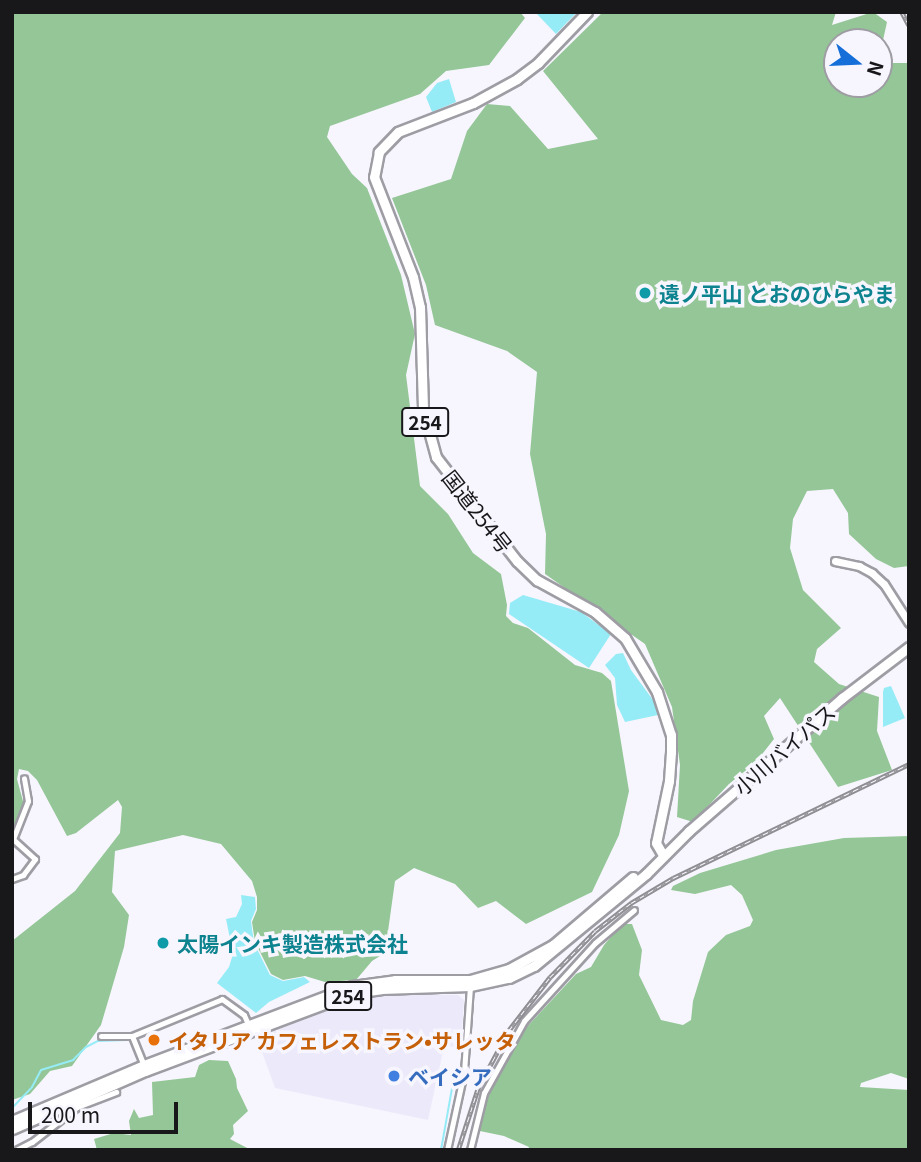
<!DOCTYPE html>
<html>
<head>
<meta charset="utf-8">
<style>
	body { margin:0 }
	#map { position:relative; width:921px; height:1162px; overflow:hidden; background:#f7f6fe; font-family:Georgia,"Noto Sans JP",serif }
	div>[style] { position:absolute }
	.built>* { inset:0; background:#eceafa }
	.forest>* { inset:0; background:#94c697 }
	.water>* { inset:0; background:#96ecf6 }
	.stream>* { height:2px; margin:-1px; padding:0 1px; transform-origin:1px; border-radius:1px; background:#96ecf6 }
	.roads { filter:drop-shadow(2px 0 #9e9da4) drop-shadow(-2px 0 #9e9da4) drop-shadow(0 2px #9e9da4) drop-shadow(0 -2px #9e9da4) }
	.minor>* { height:5px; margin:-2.5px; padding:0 2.5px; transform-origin:2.5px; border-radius:2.5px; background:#fff }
	.tertiary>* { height:7px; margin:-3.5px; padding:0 3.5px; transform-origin:3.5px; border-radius:3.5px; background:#fff }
	.trunk>* { height:9px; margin:-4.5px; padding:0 4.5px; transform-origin:4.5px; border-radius:4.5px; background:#fff }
	.rail>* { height:4.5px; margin-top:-2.25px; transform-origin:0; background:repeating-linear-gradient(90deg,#f7f6fe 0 5px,#8f8e93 0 10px); box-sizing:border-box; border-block:2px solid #8f8e93 }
	.dots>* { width:19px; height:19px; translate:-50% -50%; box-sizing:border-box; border:4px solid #f7f6fe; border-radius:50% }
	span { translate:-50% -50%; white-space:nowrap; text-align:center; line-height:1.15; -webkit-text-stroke:7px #f7f6fe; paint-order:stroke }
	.shield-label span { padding:2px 5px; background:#f7f6fe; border:2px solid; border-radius:5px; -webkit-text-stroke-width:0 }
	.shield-label { font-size:19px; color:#18171a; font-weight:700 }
	.culture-label { font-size:21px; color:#0d838f; font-weight:700 }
	.left { translate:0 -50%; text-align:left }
	.street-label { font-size:21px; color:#18171a }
	.food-label { font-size:21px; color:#c56008; font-weight:700 }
	.shop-label { font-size:21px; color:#366cbe; font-weight:700 }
	.frame { position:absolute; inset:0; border:14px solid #18171a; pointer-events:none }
	.north { position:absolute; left:823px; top:28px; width:70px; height:70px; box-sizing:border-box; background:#f7f6fe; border:2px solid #9e9da3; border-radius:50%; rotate:108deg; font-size:19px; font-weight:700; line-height:28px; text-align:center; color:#18171a }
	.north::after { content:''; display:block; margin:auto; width:24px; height:32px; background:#166fd8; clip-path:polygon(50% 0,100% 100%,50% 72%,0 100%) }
	.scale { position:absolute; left:28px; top:1102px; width:150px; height:32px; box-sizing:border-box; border:4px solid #18171a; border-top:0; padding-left:9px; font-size:21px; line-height:24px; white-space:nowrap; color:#18171a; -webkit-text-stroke:5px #f7f6fe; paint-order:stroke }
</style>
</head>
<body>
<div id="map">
	<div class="built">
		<div style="clip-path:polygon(392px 994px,458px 995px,464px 1000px,461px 1046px,444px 1047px,428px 1120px,275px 1088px,258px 1041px,260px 1036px,350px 1001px)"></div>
	</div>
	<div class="forest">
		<div style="clip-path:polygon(12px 12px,520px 12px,525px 18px,489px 65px,446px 71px,420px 94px,330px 126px,327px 137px,352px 174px,367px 188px,401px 275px,415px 334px,406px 375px,420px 486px,448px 514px,473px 553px,501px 574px,507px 605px,506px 616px,513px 623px,528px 628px,575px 665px,602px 673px,611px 681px,629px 791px,619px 835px,592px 892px,526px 924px,496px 901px,478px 908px,455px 884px,414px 868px,395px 881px,385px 953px,372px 961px,356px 980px,325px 982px,305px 976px,283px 980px,271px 974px,255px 942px,252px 922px,257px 910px,257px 897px,252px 881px,221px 844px,183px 835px,115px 851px,112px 892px,129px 915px,124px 947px,101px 1025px,72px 1066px,50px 1071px,30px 1094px,12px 1100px,12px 941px,75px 891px,120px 833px,122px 807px,118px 800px,76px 833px,67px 836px,37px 780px,28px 771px,19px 769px,17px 779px,24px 805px,12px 831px)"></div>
		<div style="clip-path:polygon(evenodd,603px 12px,836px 12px,832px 25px,873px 12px,887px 22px,880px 54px,890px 63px,909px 63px,909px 566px,894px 568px,876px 559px,849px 534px,848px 513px,833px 489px,807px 491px,793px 519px,790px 548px,803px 590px,841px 628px,817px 649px,814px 662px,839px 684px,879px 697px,877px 731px,892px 770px,838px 787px,780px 698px,764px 716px,774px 739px,755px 763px,729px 784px,693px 822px,677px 817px,680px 765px,672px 707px,645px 644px,545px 574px,546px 534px,530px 454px,537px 372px,507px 351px,435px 325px,426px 285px,392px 198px,451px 179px,467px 131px,487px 104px,510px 106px,548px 149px,598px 139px,543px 71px,603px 12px,837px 42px,879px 42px,879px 84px,837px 84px,837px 42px)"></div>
		<div style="clip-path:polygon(909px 836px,909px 1079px,891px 1073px,861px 1083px,860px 1087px,909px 1090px,909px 1150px,528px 1150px,529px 1147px,504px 1136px,475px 1130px,504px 1059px,524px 1030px,576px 974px,591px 967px,604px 945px,622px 924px,632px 924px,642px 950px,639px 975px,661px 1020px,683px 1025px,691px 1020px,693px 1001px,708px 952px,726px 935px,750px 926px,753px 920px,742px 895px,731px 885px,695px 894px,671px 890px,673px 886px,700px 873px,776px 850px,844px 838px)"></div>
		<div style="clip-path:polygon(209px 1060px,228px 1061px,236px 1079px,237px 1088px,248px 1111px,233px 1125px,234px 1134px,230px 1139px,251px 1150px,97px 1150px,94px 1139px,114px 1133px,131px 1135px,129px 1121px,134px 1109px,139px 1118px,153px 1115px,152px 1082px,195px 1077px,199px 1065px)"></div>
	</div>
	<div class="water">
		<div style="clip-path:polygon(535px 12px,577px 12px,556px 34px)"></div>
		<div style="clip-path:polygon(449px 79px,456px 102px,432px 112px,426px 97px,437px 83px)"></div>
		<div style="clip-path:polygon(523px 595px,581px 612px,611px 634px,589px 668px,509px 614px,510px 603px)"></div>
		<div style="clip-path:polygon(623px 653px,631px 670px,656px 704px,658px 715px,625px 722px,617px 705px,615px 678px,605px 665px,616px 654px)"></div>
		<div style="clip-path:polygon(891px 686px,905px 718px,883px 727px,883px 692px,884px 688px)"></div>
		<div style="clip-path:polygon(241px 895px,255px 897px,256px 909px,251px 921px,254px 943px,270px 975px,283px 981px,304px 977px,310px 982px,269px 1002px,256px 1013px,217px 983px,229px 967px,233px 954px,226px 919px,236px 917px,242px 904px)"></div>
	</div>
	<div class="stream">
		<div style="left:138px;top:1037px;width:87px;rotate:-22.4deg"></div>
		<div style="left:12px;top:1108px;width:29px;rotate:-46deg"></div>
		<div style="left:32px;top:1087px;width:19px;rotate:-62deg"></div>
		<div style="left:41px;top:1070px;width:34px;rotate:-17deg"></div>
		<div style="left:73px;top:1060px;width:18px;rotate:-45deg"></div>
		<div style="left:86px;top:1047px;width:13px;rotate:-27deg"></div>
		<div style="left:98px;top:1041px;width:29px;rotate:-2deg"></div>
		<div style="left:441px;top:1150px;width:74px;rotate:-79.9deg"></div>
	</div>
	<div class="roads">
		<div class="minor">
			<div style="left:12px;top:879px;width:12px;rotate:-20deg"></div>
			<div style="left:23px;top:875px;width:20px;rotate:-53deg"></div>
			<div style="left:35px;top:859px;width:30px;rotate:-138deg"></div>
			<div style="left:13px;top:839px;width:41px;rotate:-68.5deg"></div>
			<div style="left:28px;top:801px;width:23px;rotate:-100deg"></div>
			<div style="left:101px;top:1036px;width:31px"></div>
			<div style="left:132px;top:1036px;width:97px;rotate:-22.3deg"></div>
			<div style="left:222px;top:999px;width:27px;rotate:36deg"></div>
			<div style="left:244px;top:1015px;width:12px;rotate:66deg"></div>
			<div style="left:132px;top:1036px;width:31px;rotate:68deg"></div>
			<div style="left:16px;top:1150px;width:18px;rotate:-27deg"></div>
			<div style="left:32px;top:1142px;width:57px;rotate:-37.9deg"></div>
			<div style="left:77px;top:1107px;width:42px;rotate:-21deg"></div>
			<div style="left:447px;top:1150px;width:80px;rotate:-77.7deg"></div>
			<div style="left:464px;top:1072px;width:86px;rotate:-86deg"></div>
			<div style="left:470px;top:1150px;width:59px;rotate:-76.2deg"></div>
			<div style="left:484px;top:1093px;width:82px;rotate:-60.9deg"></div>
			<div style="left:524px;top:1021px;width:105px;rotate:-47.7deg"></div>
			<div style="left:595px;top:943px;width:51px;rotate:-40.2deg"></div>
		</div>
		<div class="tertiary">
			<div style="left:835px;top:561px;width:25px;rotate:12deg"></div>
			<div style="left:859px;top:566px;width:15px;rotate:28deg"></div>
			<div style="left:872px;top:573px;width:16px;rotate:43deg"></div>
			<div style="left:884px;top:584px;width:46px;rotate:57.3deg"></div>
		</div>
		<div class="trunk">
			<div style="left:587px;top:12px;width:71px;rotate:133.9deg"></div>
			<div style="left:538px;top:63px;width:26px;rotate:143deg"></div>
			<div style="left:517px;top:79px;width:50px;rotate:151.4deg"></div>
			<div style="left:473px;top:103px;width:80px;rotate:158.9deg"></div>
			<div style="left:398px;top:132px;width:28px;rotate:134deg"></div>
			<div style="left:379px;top:152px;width:25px;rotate:101deg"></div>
			<div style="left:374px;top:177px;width:107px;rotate:68.7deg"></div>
			<div style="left:413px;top:277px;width:31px;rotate:77deg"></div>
			<div style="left:420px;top:307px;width:102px;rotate:88.3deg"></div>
			<div style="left:423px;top:409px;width:50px;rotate:74.8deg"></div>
			<div style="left:436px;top:457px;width:132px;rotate:52.1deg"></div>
			<div style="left:517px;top:561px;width:28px;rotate:44deg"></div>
			<div style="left:537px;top:580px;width:66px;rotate:28.9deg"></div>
			<div style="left:595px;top:612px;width:40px;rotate:41deg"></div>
			<div style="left:625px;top:638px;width:63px;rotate:59.3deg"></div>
			<div style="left:657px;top:692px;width:45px;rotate:72deg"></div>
			<div style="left:671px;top:735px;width:17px;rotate:90deg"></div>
			<div style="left:671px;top:752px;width:29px;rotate:94deg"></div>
			<div style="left:669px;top:781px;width:63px;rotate:101.8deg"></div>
			<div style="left:656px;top:843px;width:14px;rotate:60deg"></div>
			<div style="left:12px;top:1121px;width:143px;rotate:-23deg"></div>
			<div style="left:144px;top:1065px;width:222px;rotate:-20.8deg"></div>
			<div style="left:352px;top:986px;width:43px;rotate:-7.9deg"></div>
			<div style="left:395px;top:980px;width:75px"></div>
			<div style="left:470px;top:980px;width:41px;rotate:-15.8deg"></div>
			<div style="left:509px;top:969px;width:50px;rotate:-28.6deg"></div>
			<div style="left:553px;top:945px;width:105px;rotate:-40.4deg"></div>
			<div style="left:12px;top:1129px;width:145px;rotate:-23.6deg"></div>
			<div style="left:145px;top:1071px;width:223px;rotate:-20.5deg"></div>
			<div style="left:354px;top:993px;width:27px;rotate:-8deg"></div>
			<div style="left:381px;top:989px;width:89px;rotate:-1.9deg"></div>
			<div style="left:470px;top:986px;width:40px;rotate:-12deg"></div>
			<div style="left:509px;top:978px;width:28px;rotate:-26deg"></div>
			<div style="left:534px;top:966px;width:145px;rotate:-39.4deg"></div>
			<div style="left:646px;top:874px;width:61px;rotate:-45deg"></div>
			<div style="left:689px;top:831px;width:203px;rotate:-41deg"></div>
			<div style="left:842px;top:698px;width:84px;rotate:-37.3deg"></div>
		</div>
	</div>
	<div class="rail">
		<div style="left:902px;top:12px;width:15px;rotate:62deg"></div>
		<div style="left:458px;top:1150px;width:65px;rotate:-72.1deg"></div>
		<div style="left:478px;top:1088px;width:66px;rotate:-61.9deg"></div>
		<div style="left:509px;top:1030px;width:67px;rotate:-52.3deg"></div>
		<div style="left:550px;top:977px;width:64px;rotate:-45.6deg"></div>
		<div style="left:595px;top:931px;width:46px;rotate:-37.9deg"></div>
		<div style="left:631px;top:903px;width:49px;rotate:-30.8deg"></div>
		<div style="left:673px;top:878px;width:262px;rotate:-25.8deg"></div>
	</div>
	<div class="dots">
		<div style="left:645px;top:293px;background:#0f9aa8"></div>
		<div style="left:163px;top:943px;background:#0f9aa8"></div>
		<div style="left:154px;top:1040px;background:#e8710a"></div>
		<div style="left:394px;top:1076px;background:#3f7fe0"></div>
	</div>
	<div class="shield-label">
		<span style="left:425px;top:422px">254</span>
		<span style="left:348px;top:996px">254</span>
	</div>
	<div class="culture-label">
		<span class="left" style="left:659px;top:293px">遠ノ平山 とおのひらやま</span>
		<span class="left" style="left:177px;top:943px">太陽インキ製造株式会社</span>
	</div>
	<div class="street-label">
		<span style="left:478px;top:511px;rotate:52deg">国道254号</span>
		<span style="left:784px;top:749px;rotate:-41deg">小川バイパス</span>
	</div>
	<div class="food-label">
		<span class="left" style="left:168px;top:1040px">イタリア カフェレストラン•サレッタ</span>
	</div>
	<div class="shop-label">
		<span class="left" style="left:408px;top:1076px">ベイシア</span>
	</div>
	<div class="frame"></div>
	<div class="north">N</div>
	<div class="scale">200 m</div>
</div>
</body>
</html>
